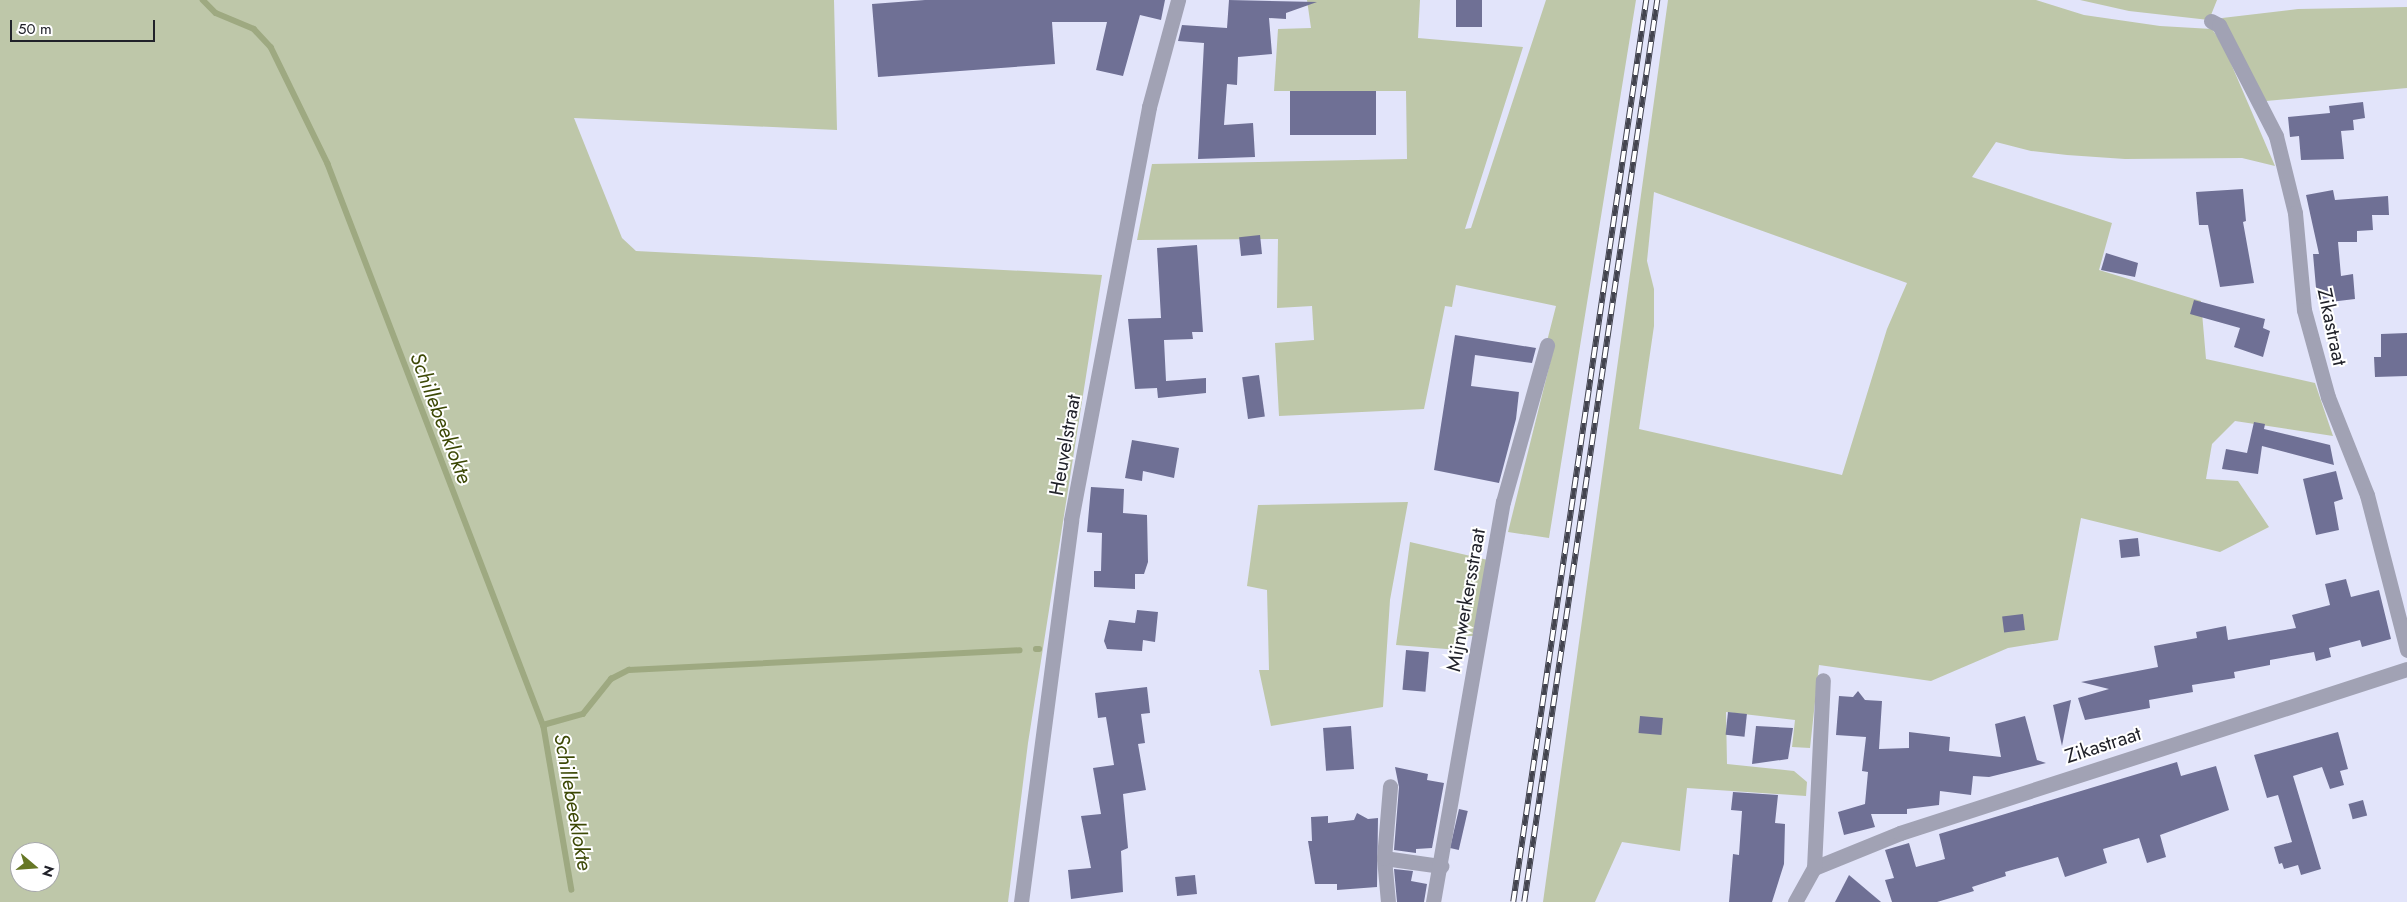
<!DOCTYPE html>
<html>
<head>
<meta charset="utf-8">
<style>
	body { margin:0 }
	#map { position:relative; width:2407px; height:902px; overflow:hidden; background:#e2e4fa; font-family:Jost,sans-serif }
	div>[style] { position:absolute }
	.green>* { inset:0; background:#bec7a9 }
	.stream>* { height:5.5px; margin:-2.75px; padding:0 2.75px; transform-origin:2.75px; border-radius:2.75px; background:#9ea981 }
	.building>* { inset:0; background:#6f7095; transform-origin:0 0 }
	.minor>* { height:15px; margin:-7.5px; padding:0 7.5px; transform-origin:7.5px; border-radius:7.5px; background:#a1a2b4 }
	.rail>* { height:5.5px; margin-top:-2.75px; transform-origin:0; background:repeating-linear-gradient(90deg,#fff 0 11px,#43444f 0 22px); box-sizing:border-box; border-block:1px solid #43444f }
	span { translate:-50% -50%; white-space:nowrap; text-align:center; line-height:1.15; -webkit-text-stroke:4px #fff; paint-order:stroke }
	.street-label { font-size:20px; color:#21222a }
	.water-label { font-size:21px; color:#3c4805; font-style:italic }
	.north { position:absolute; left:10px; top:842px; width:50px; height:50px; box-sizing:border-box; background:#fff; border:1px solid #a6a7aa; border-radius:50%; rotate:108deg; font-size:14px; font-weight:700; line-height:20px; text-align:center; color:#21222a }
	.north::after { content:''; display:block; margin:auto; width:18px; height:22px; background:#667725; clip-path:polygon(50% 0,100% 100%,50% 72%,0 100%) }
	.scale { position:absolute; left:10px; top:20px; width:145px; height:22px; box-sizing:border-box; border:2px solid #21222a; border-top:0; padding-left:6px; font-size:15px; line-height:18px; white-space:nowrap; color:#21222a; -webkit-text-stroke:4px #fff; paint-order:stroke }
</style>
</head>
<body>
<div id="map">
	<div class="green">
		<div style="clip-path:polygon(evenodd,0 0,834px 0,837px 130px,574px 118px,622px 238px,636px 251px,1102px 275px,1028px 743px,1008px 902px,0 902px,0 0,20px 852px,50px 852px,50px 882px,20px 882px,20px 852px)"></div>
		<div style="clip-path:polygon(1307px 0,1420px 0,1418px 38px,1523px 47px,1465px 229px,1471px 228px,1546px 0,1636px 0,1549px 538px,1508px 532px,1553px 351px,1545px 349px,1556px 306px,1456px 285px,1452px 307px,1445px 306px,1424px 409px,1279px 416px,1275px 343px,1314px 340px,1312px 306px,1277px 308px,1278px 239px,1137px 240px,1152px 164px,1407px 159px,1406px 91px,1274px 91px,1278px 29px,1311px 28px)"></div>
		<div style="clip-path:polygon(evenodd,1668px 0,2036px 0,2084px 15px,2160px 26px,2212px 29px,2223px 45px,2275px 166px,2242px 158px,2125px 159px,2067px 155px,2031px 151px,1996px 142px,1972px 177px,2112px 223px,2099px 270px,2201px 301px,2206px 359px,2315px 383px,2333px 436px,2235px 421px,2212px 444px,2206px 479px,2238px 481px,2269px 527px,2220px 552px,2081px 518px,2058px 640px,2008px 648px,1931px 681px,1819px 665px,1810px 748px,1792px 747px,1795px 720px,1726px 712px,1727px 764px,1794px 771px,1807px 782px,1806px 796px,1687px 788px,1680px 851px,1622px 842px,1595px 902px,1543px 902px,1668px 0,1654px 192px,1907px 283px,1887px 329px,1842px 475px,1639px 429px,1654px 326px,1654px 289px,1647px 261px,1654px 192px)"></div>
		<div style="clip-path:polygon(2080px 0,2217px 0,2209px 20px,2129px 11px)"></div>
		<div style="clip-path:polygon(2407px 7px,2407px 88px,2266px 101px,2222px 18px,2298px 9px)"></div>
		<div style="clip-path:polygon(1408px 502px,1390px 600px,1383px 707px,1271px 726px,1259px 670px,1269px 670px,1267px 590px,1247px 586px,1258px 505px)"></div>
		<div style="clip-path:polygon(1410px 542px,1488px 560px,1475px 636px,1462px 636px,1459px 650px,1396px 645px)"></div>
	</div>
	<div class="stream">
		<div style="left:203px;top:0;width:18px;rotate:45deg"></div>
		<div style="left:216px;top:13px;width:41px;rotate:22.8deg"></div>
		<div style="left:254px;top:29px;width:25px;rotate:47deg"></div>
		<div style="left:271px;top:47px;width:130px;rotate:64deg"></div>
		<div style="left:328px;top:164px;width:603px;rotate:69.01deg"></div>
		<div style="left:544px;top:727px;width:165px;rotate:80.3deg"></div>
		<div style="left:1036px;top:649px;width:3px"></div>
		<div style="left:543px;top:725px;width:41px;rotate:-15.4deg"></div>
		<div style="left:583px;top:714px;width:45px;rotate:-51.3deg"></div>
		<div style="left:611px;top:679px;width:20px;rotate:-27deg"></div>
		<div style="left:629px;top:670px;width:391px;rotate:-2.9deg"></div>
	</div>
	<div class="building">
		<div style="clip-path:polygon(925px 0,1165px 0,1161px 20px,1140px 15px,1123px 76px,1096px 70px,1107px 22px,1052px 22px,1055px 64px,878px 77px,872px 4px)"></div>
		<div style="clip-path:polygon(1229px 0,1317px 2px,1286px 13px,1286px 19px,1269px 18px,1272px 54px,1238px 57px,1237px 85px,1227px 84px,1224px 125px,1253px 123px,1255px 157px,1198px 159px,1204px 43px,1178px 41px,1182px 25px,1227px 28px)"></div>
		<div style="left:1456px;top:0;width:26px;height:27px"></div>
		<div style="left:1290px;top:91px;width:86px;height:44px"></div>
		<div style="clip-path:polygon(2363px 102px,2365px 118px,2353px 120px,2354px 130px,2341px 131px,2344px 159px,2301px 160px,2299px 136px,2290px 137px,2288px 117px,2330px 113px,2329px 106px)"></div>
		<div style="clip-path:polygon(2243px 189px,2246px 221px,2243px 222px,2254px 283px,2220px 287px,2208px 225px,2199px 225px,2196px 192px)"></div>
		<div style="clip-path:polygon(2333px 190px,2335px 200px,2388px 196px,2389px 215px,2372px 215px,2373px 230px,2357px 231px,2357px 242px,2338px 242px,2341px 276px,2353px 274px,2355px 299px,2330px 302px,2330px 298px,2317px 299px,2313px 254px,2319px 254px,2306px 195px)"></div>
		<div style="left:1260px;top:235px;width:19px;height:21px;rotate:84deg"></div>
		<div style="clip-path:polygon(1197px 245px,1203px 332px,1192px 332px,1193px 339px,1164px 340px,1166px 381px,1206px 378px,1206px 393px,1158px 398px,1157px 388px,1135px 389px,1128px 319px,1161px 318px,1157px 248px)"></div>
		<div style="clip-path:polygon(2106px 253px,2138px 263px,2135px 277px,2101px 270px)"></div>
		<div style="clip-path:polygon(2194px 300px,2265px 319px,2263px 328px,2270px 331px,2263px 357px,2234px 347px,2240px 328px,2190px 314px)"></div>
		<div style="clip-path:polygon(2407px 333px,2407px 376px,2375px 377px,2374px 357px,2381px 357px,2381px 334px)"></div>
		<div style="clip-path:polygon(1455px 335px,1536px 348px,1532px 363px,1475px 355px,1471px 386px,1519px 392px,1516px 419px,1499px 483px,1434px 470px)"></div>
		<div style="left:1259px;top:375px;width:42px;height:17px;rotate:82deg"></div>
		<div style="clip-path:polygon(2254px 422px,2265px 424px,2264px 429px,2330px 445px,2334px 465px,2262px 446px,2258px 474px,2222px 469px,2226px 449px,2247px 453px)"></div>
		<div style="clip-path:polygon(1132px 440px,1179px 448px,1174px 478px,1143px 471px,1142px 481px,1125px 478px)"></div>
		<div style="clip-path:polygon(2336px 471px,2343px 499px,2334px 502px,2339px 530px,2316px 535px,2303px 479px)"></div>
		<div style="clip-path:polygon(1091px 487px,1124px 489px,1123px 513px,1147px 515px,1148px 562px,1144px 574px,1135px 574px,1135px 589px,1094px 587px,1094px 571px,1101px 571px,1102px 533px,1087px 532px)"></div>
		<div style="left:2138px;top:538px;width:18px;height:19px;rotate:84deg"></div>
		<div style="clip-path:polygon(2346px 579px,2351px 597px,2379px 590px,2391px 639px,2362px 647px,2360px 640px,2329px 648px,2331px 657px,2316px 661px,2314px 652px,2270px 660px,2270px 665px,2234px 672px,2235px 678px,2192px 685px,2193px 692px,2149px 700px,2150px 708px,2085px 720px,2078px 698px,2109px 689px,2081px 682px,2158px 667px,2154px 646px,2197px 638px,2196px 632px,2226px 626px,2228px 640px,2296px 628px,2292px 615px,2330px 605px,2325px 584px)"></div>
		<div style="clip-path:polygon(1137px 610px,1158px 612px,1155px 642px,1143px 640px,1142px 651px,1107px 649px,1104px 641px,1109px 620px,1135px 623px)"></div>
		<div style="left:2023px;top:614px;width:16px;height:21px;rotate:83deg"></div>
		<div style="left:1406px;top:650px;width:23px;height:40px;rotate:5deg"></div>
		<div style="clip-path:polygon(1147px 687px,1150px 713px,1141px 714px,1145px 743px,1138px 744px,1146px 790px,1123px 794px,1128px 848px,1121px 851px,1123px 892px,1071px 899px,1068px 870px,1091px 868px,1081px 816px,1101px 814px,1093px 768px,1114px 765px,1106px 717px,1098px 718px,1095px 693px)"></div>
		<div style="clip-path:polygon(1858px 691px,1865px 700px,1882px 701px,1879px 749px,1909px 748px,1909px 732px,1950px 737px,1949px 751px,2001px 757px,1995px 724px,2025px 716px,2037px 760px,2046px 763px,1989px 777px,1973px 776px,1971px 795px,1940px 791px,1939px 805px,1907px 809px,1907px 814px,1871px 814px,1875px 827px,1844px 835px,1838px 812px,1865px 804px,1868px 772px,1862px 771px,1866px 737px,1836px 735px,1839px 696px,1853px 697px)"></div>
		<div style="clip-path:polygon(2071px 700px,2062px 746px,2053px 705px)"></div>
		<div style="left:1728px;top:712px;width:19px;height:23px;rotate:6deg"></div>
		<div style="left:1640px;top:716px;width:23px;height:17px;rotate:5deg"></div>
		<div style="left:1351px;top:726px;width:43px;height:28px;rotate:86deg"></div>
		<div style="clip-path:polygon(1756px 726px,1793px 728px,1788px 759px,1752px 764px)"></div>
		<div style="clip-path:polygon(2338px 732px,2348px 769px,2340px 771px,2344px 785px,2330px 789px,2322px 767px,2293px 776px,2321px 869px,2301px 875px,2298px 865px,2284px 869px,2282px 863px,2279px 864px,2274px 847px,2292px 842px,2278px 795px,2267px 798px,2254px 755px)"></div>
		<div style="clip-path:polygon(2177px 762px,2181px 776px,2216px 766px,2229px 810px,2160px 835px,2166px 857px,2147px 863px,2139px 838px,2103px 849px,2107px 863px,2065px 877px,2058px 857px,2005px 872px,2006px 876px,1972px 887px,1974px 891px,1937px 902px,1892px 902px,1885px 880px,1894px 878px,1885px 850px,1909px 843px,1916px 867px,1945px 859px,1939px 834px)"></div>
		<div style="clip-path:polygon(1395px 767px,1428px 774px,1427px 780px,1444px 783px,1432px 848px,1416px 849px,1416px 853px,1394px 850px,1399px 787px)"></div>
		<div style="clip-path:polygon(1733px 792px,1778px 795px,1775px 823px,1785px 824px,1784px 864px,1772px 902px,1729px 902px,1733px 854px,1739px 855px,1742px 811px,1731px 810px)"></div>
		<div style="left:2363px;top:800px;width:16px;height:15px;rotate:75deg"></div>
		<div style="left:1459px;top:809px;width:9px;height:40px;rotate:13deg"></div>
		<div style="clip-path:polygon(1357px 813px,1368px 819px,1378px 818px,1377px 887px,1337px 890px,1337px 884px,1315px 884px,1308px 841px,1312px 841px,1311px 817px,1328px 816px,1328px 823px,1354px 820px)"></div>
		<div style="clip-path:polygon(1394px 869px,1413px 871px,1411px 881px,1427px 884px,1424px 902px,1397px 902px)"></div>
		<div style="left:1195px;top:875px;width:19px;height:20px;rotate:84deg"></div>
		<div style="clip-path:polygon(1849px 875px,1881px 902px,1835px 902px)"></div>
	</div>
	<div class="minor">
		<div style="left:2211px;top:21px;width:9px;rotate:27deg"></div>
		<div style="left:2219px;top:25px;width:125px;rotate:62.8deg"></div>
		<div style="left:2276px;top:136px;width:79px;rotate:76.1deg"></div>
		<div style="left:2295px;top:213px;width:97px;rotate:84.7deg"></div>
		<div style="left:2304px;top:310px;width:90px;rotate:74.6deg"></div>
		<div style="left:2328px;top:397px;width:105px;rotate:68.3deg"></div>
		<div style="left:2367px;top:495px;width:160px;rotate:75.5deg"></div>
		<div style="left:1384px;top:858px;width:58px;rotate:8deg"></div>
		<div style="left:1814px;top:868px;width:93px;rotate:-22.1deg"></div>
		<div style="left:1900px;top:833px;width:533px;rotate:-17.92deg"></div>
		<div style="left:1021px;top:902px;width:385px;rotate:-82.5deg"></div>
		<div style="left:1071px;top:520px;width:420px;rotate:-79.3deg"></div>
		<div style="left:1149px;top:107px;width:111px;rotate:-74.8deg"></div>
		<div style="left:1388px;top:902px;width:44px;rotate:-95.2deg"></div>
		<div style="left:1384px;top:858px;width:72px;rotate:-85.2deg"></div>
		<div style="left:1433px;top:902px;width:406px;rotate:-80.1deg"></div>
		<div style="left:1503px;top:502px;width:163px;rotate:-74.3deg"></div>
		<div style="left:1795px;top:902px;width:39px;rotate:-61deg"></div>
		<div style="left:1814px;top:868px;width:188px;rotate:-87.3deg"></div>
	</div>
	<div class="rail">
		<div style="left:1513px;top:902px;width:912px;rotate:-81.61deg"></div>
		<div style="left:1524px;top:902px;width:912px;rotate:-81.61deg"></div>
	</div>
	<div class="street-label">
		<span style="left:2332px;top:327px;rotate:78deg">Zikastraat</span>
		<span style="left:1065px;top:445px;rotate:-80deg">Heuvelstraat</span>
		<span style="left:1466px;top:600px;rotate:-80deg">Mijnwerkersstraat</span>
		<span style="left:2103px;top:745px;rotate:-18deg">Zikastraat</span>
	</div>
	<div class="water-label">
		<span style="left:441px;top:418px;rotate:69deg">Schillebeeklokte</span>
		<span style="left:573px;top:802px;rotate:80deg">Schillebeeklokte</span>
	</div>
	<div class="north">N</div>
	<div class="scale">50 m</div>
</div>
</body>
</html>
